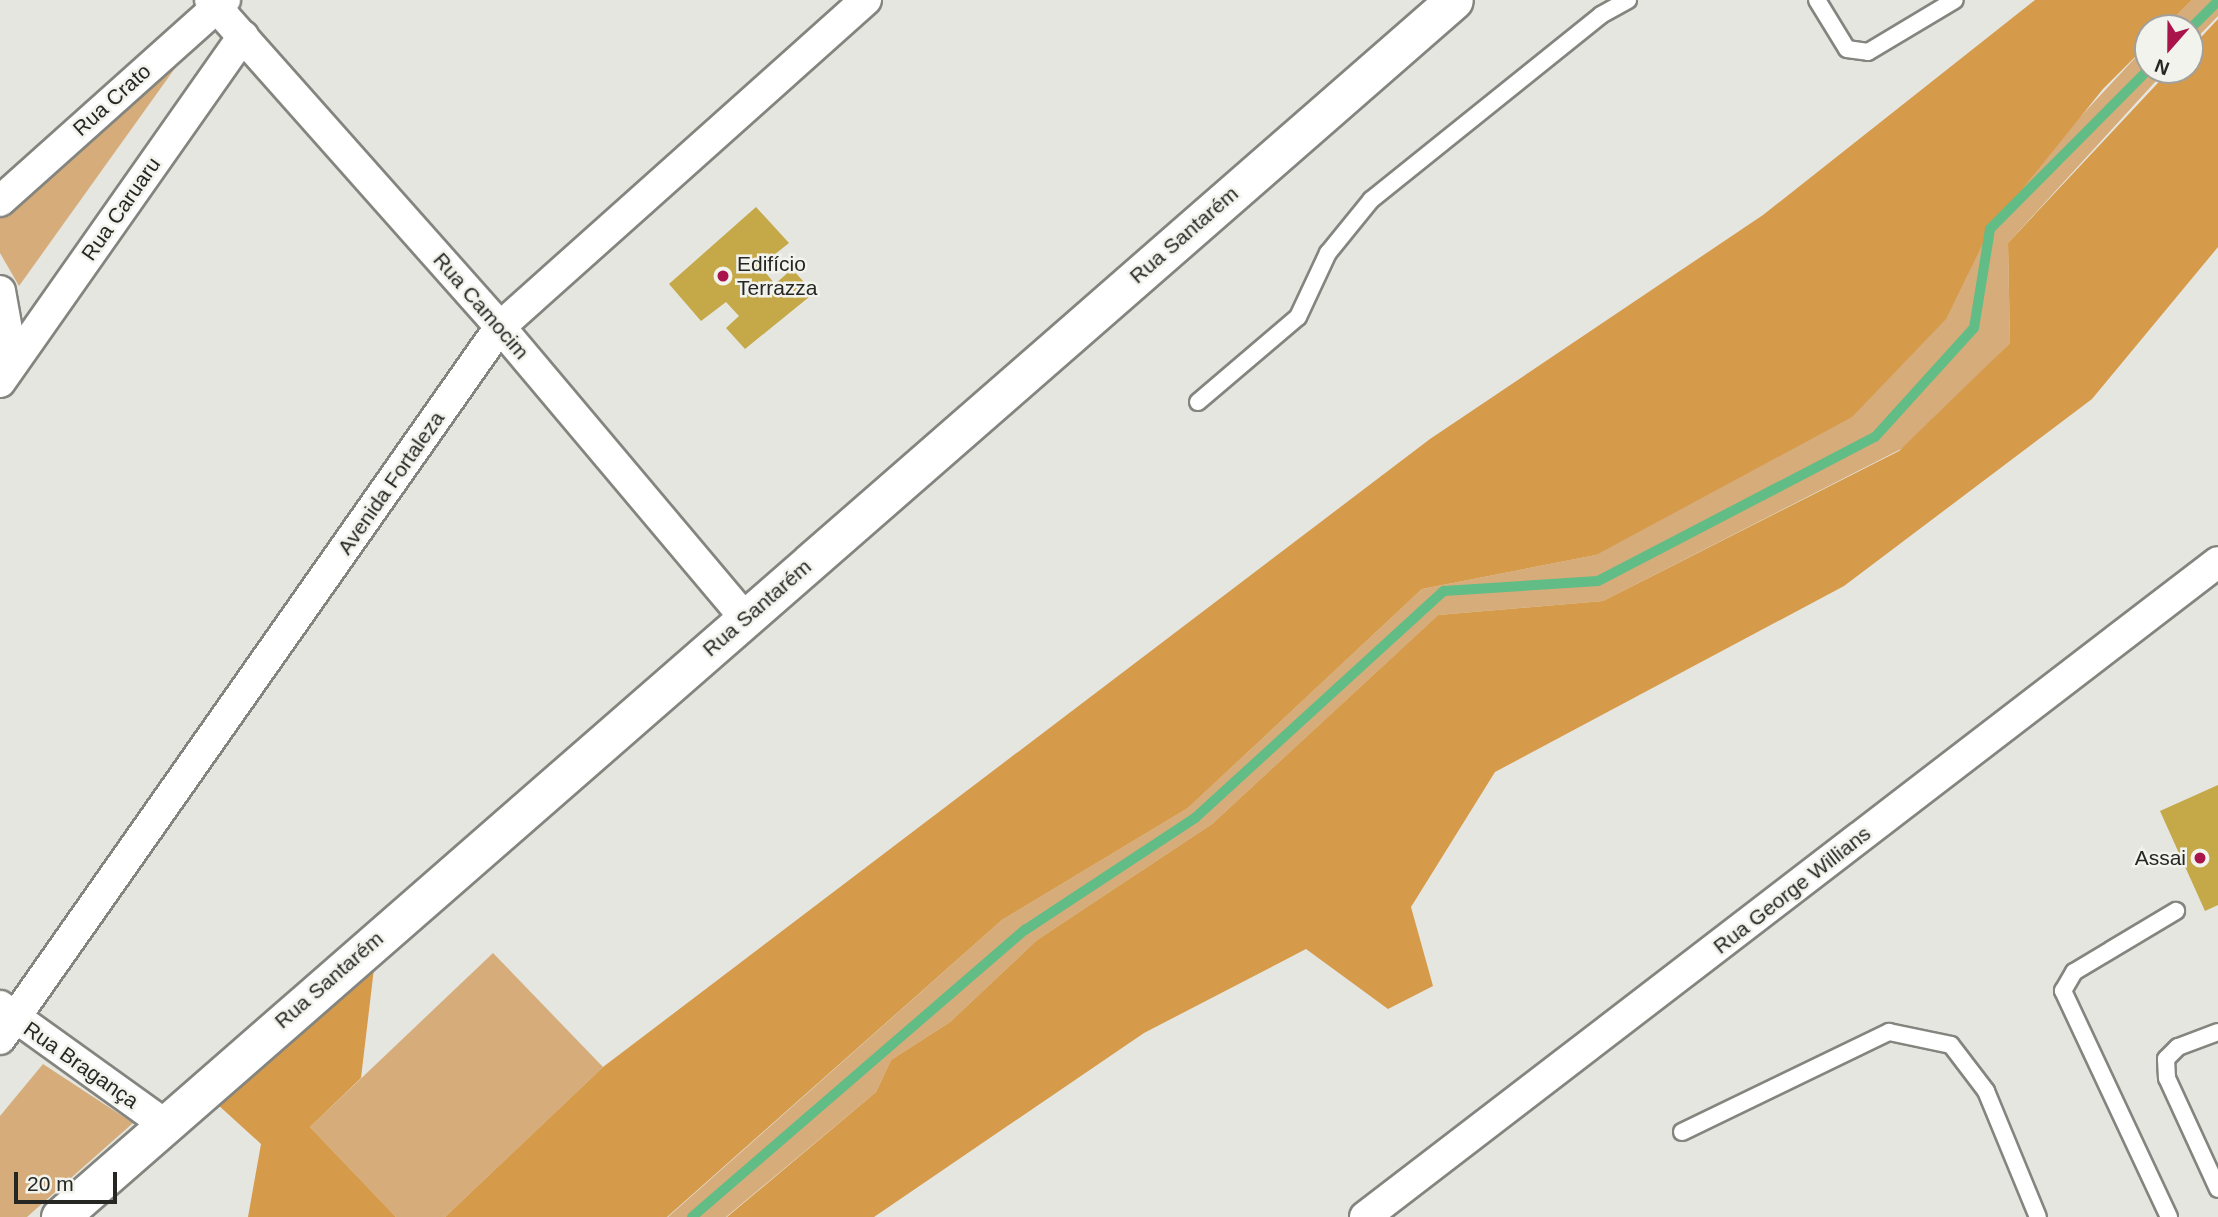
<!DOCTYPE html>
<html>
<head>
<meta charset="utf-8">
<style>
	body { margin:0 }
	#map { position:relative; width:2218px; height:1217px; overflow:hidden; background:#e5e6df; font-family:Arial,sans-serif }
	div>[style] { position:absolute }
	.green>* { inset:0; background:#d6ac7b }
	.forest>* { inset:0; background:#d69a4b }
	.stream>* { height:10px; margin:-5px; padding:0 5px; transform-origin:5px; border-radius:5px; background:#61bc86 }
	.building>* { inset:0; background:#c5a848 }
	.roads { filter:drop-shadow(2px 0 #84857f) drop-shadow(-2px 0 #84857f) drop-shadow(0 2px #84857f) drop-shadow(0 -2px #84857f) }
	.service>* { height:16px; margin:-8px; padding:0 8px; transform-origin:8px; border-radius:8px; background:#fff }
	.minor>* { height:30px; margin:-15px; padding:0 15px; transform-origin:15px; border-radius:15px; background:#fff }
	.tertiary>* { height:37px; margin:-18.5px; padding:0 18.5px; transform-origin:18.5px; border-radius:18.5px; background:#fff }
	.dots>* { width:19px; height:19px; translate:-50% -50%; box-sizing:border-box; border:4px solid #f2f3ec; border-radius:50% }
	span { translate:-50% -50%; white-space:nowrap; text-align:center; line-height:1.15; -webkit-text-stroke:5px #f2f3ec; paint-order:stroke }
	.street-label { font-size:21px; color:#262623 }
	.poi-label { font-size:21px; color:#262623 }
	.left { translate:0 -50%; text-align:left }
	.right { translate:-100% -50%; text-align:right }
	.north { position:absolute; left:2134px; top:14px; width:70px; height:70px; box-sizing:border-box; background:#f2f3ec; border:2px solid #a0a19c; border-radius:50%; rotate:201deg; font-size:19px; font-weight:700; line-height:28px; text-align:center; color:#262623 }
	.north::after { content:''; display:block; margin:auto; width:24px; height:32px; background:#a9154a; clip-path:polygon(50% 0,100% 100%,50% 72%,0 100%) }
	.scale { position:absolute; left:14px; top:1172px; width:103px; height:32px; box-sizing:border-box; border:4px solid #262623; border-top:0; padding-left:9px; font-size:21px; line-height:24px; white-space:nowrap; color:#262623; -webkit-text-stroke:5px #f2f3ec; paint-order:stroke }
</style>
</head>
<body>
<div id="map">
	<div class="green">
		<div style="clip-path:polygon(2192px 0,2218px 0,2218px 16px,2190px 45px,2190px 28px,2164px 28px)"></div>
		<div style="clip-path:polygon(2148px 44px,2148px 70px,2166px 70px,2008px 243px,2010px 343px,1905px 447px,1603px 601px,1438px 615px,1212px 824px,1037px 940px,950px 1022px,891px 1060px,876px 1092px,726px 1217px,668px 1217px,1002px 920px,1188px 808px,1422px 589px,1596px 555px,1988px 216px)"></div>
		<div style="clip-path:polygon(178px 64px,19px 286px,0 253px,0 215px)"></div>
		<div style="clip-path:polygon(493px 953px,603px 1067px,445px 1217px,396px 1217px,310px 1127px)"></div>
		<div style="clip-path:polygon(43px 1064px,133px 1123px,27px 1217px,0 1217px,0 1116px)"></div>
	</div>
	<div class="forest">
		<div style="clip-path:polygon(2035px 0,2192px 0,2164px 28px,2148px 28px,2148px 44px,2103px 89px,1990px 229px,1946px 319px,1852px 417px,1596px 555px,1422px 589px,1188px 808px,1002px 920px,667px 1217px,445px 1217px,603px 1067px,1430px 439px,1763px 215px)"></div>
		<div style="clip-path:polygon(2218px 19px,2218px 247px,2092px 399px,1844px 586px,1495px 772px,1411px 907px,1433px 986px,1388px 1009px,1306px 949px,1144px 1033px,874px 1217px,727px 1217px,876px 1092px,891px 1060px,950px 1022px,1037px 940px,1212px 824px,1438px 615px,1603px 601px,1899px 451px,2010px 343px,2008px 243px,2170px 70px,2190px 70px,2190px 49px)"></div>
		<div style="clip-path:polygon(375px 960px,361px 1078px,310px 1127px,396px 1217px,248px 1217px,261px 1144px,216px 1103px)"></div>
	</div>
	<div class="stream">
		<div style="left:2190px;top:29px;width:40px;rotate:-45deg"></div>
		<div style="left:692px;top:1217px;width:440px;rotate:-40.8deg"></div>
		<div style="left:1025px;top:930px;width:204px;rotate:-33.4deg"></div>
		<div style="left:1195px;top:818px;width:337px;rotate:-42.4deg"></div>
		<div style="left:1444px;top:591px;width:154px;rotate:-3.7deg"></div>
		<div style="left:1598px;top:581px;width:312px;rotate:-27.5deg"></div>
		<div style="left:1875px;top:437px;width:147px;rotate:-47.8deg"></div>
		<div style="left:1974px;top:328px;width:100px;rotate:-80.8deg"></div>
		<div style="left:1990px;top:229px;width:224px;rotate:-45.2deg"></div>
	</div>
	<div class="building">
		<div style="clip-path:polygon(756px 207px,789px 243px,760px 266px,775px 284px,792px 269px,814px 293px,745px 349px,726px 328px,739px 316px,726px 302px,701px 321px,669px 284px)"></div>
		<div style="clip-path:polygon(2218px 785px,2218px 905px,2205px 911px,2160px 811px)"></div>
	</div>
	<div class="roads">
		<div class="service">
			<div style="left:1817px;top:0;width:57px;rotate:58.5deg"></div>
			<div style="left:1847px;top:49px;width:21px;rotate:8deg"></div>
			<div style="left:1868px;top:52px;width:101px;rotate:-30.9deg"></div>
			<div style="left:1198px;top:402px;width:131px;rotate:-40.4deg"></div>
			<div style="left:1298px;top:317px;width:71px;rotate:-64.9deg"></div>
			<div style="left:1328px;top:253px;width:68px;rotate:-50.9deg"></div>
			<div style="left:1371px;top:200px;width:295px;rotate:-38.8deg"></div>
			<div style="left:1601px;top:15px;width:31px;rotate:-29deg"></div>
			<div style="left:2218px;top:1032px;width:43px;rotate:159.4deg"></div>
			<div style="left:2178px;top:1047px;width:17px;rotate:135deg"></div>
			<div style="left:2166px;top:1059px;width:19px;rotate:87deg"></div>
			<div style="left:2167px;top:1078px;width:122px;rotate:65.3deg"></div>
			<div style="left:1682px;top:1132px;width:230px;rotate:-25.8deg"></div>
			<div style="left:1889px;top:1032px;width:63px;rotate:11.8deg"></div>
			<div style="left:1951px;top:1045px;width:58px;rotate:52.7deg"></div>
			<div style="left:1986px;top:1091px;width:136px;rotate:67.6deg"></div>
			<div style="left:2169px;top:1217px;width:250px;rotate:-115.1deg"></div>
			<div style="left:2063px;top:991px;width:22px;rotate:-60deg"></div>
			<div style="left:2074px;top:972px;width:119px;rotate:-30.9deg"></div>
		</div>
		<div class="minor">
			<div style="left:210px;top:0;width:437px;rotate:48.4deg"></div>
			<div style="left:500px;top:327px;width:380px;rotate:49.9deg"></div>
			<div style="left:0;top:201px;width:302px;rotate:-41.8deg"></div>
			<div style="left:0;top:291px;width:73px;rotate:79.8deg"></div>
			<div style="left:0;top:382px;width:423px;rotate:-54.9deg"></div>
			<div style="left:0;top:1006px;width:201px;rotate:35.7deg"></div>
			<div style="left:0;top:1039px;width:870px;rotate:-54.92deg"></div>
			<div style="left:500px;top:327px;width:491px;rotate:-41.8deg"></div>
			<div style="left:1365px;top:1217px;width:1075px;rotate:-37.52deg"></div>
		</div>
		<div class="tertiary">
			<div style="left:60px;top:1217px;width:1850px;rotate:-41.12deg"></div>
		</div>
	</div>
	<div class="dots">
		<div style="left:723px;top:276px;background:#a9154a"></div>
		<div style="left:2200px;top:858px;background:#a9154a"></div>
	</div>
	<div class="street-label">
		<span style="left:112px;top:100px;rotate:-42deg">Rua Crato</span>
		<span style="left:121px;top:209px;rotate:-55deg">Rua Caruaru</span>
		<span style="left:1184px;top:235px;rotate:-41deg">Rua Santarém</span>
		<span style="left:481px;top:306px;rotate:49deg">Rua Camocim</span>
		<span style="left:391px;top:483px;rotate:-55deg">Avenida Fortaleza</span>
		<span style="left:757px;top:608px;rotate:-41deg">Rua Santarém</span>
		<span style="left:1792px;top:890px;rotate:-38deg">Rua George Willians</span>
		<span style="left:329px;top:980px;rotate:-41deg">Rua Santarém</span>
		<span style="left:81px;top:1065px;rotate:35deg">Rua Bragança</span>
	</div>
	<div class="poi-label">
		<span class="left" style="left:737px;top:276px">Edifício<br>Terrazza</span>
		<span class="right" style="left:2186px;top:858px">Assai</span>
	</div>
	<div class="north">N</div>
	<div class="scale">20 m</div>
</div>
</body>
</html>
